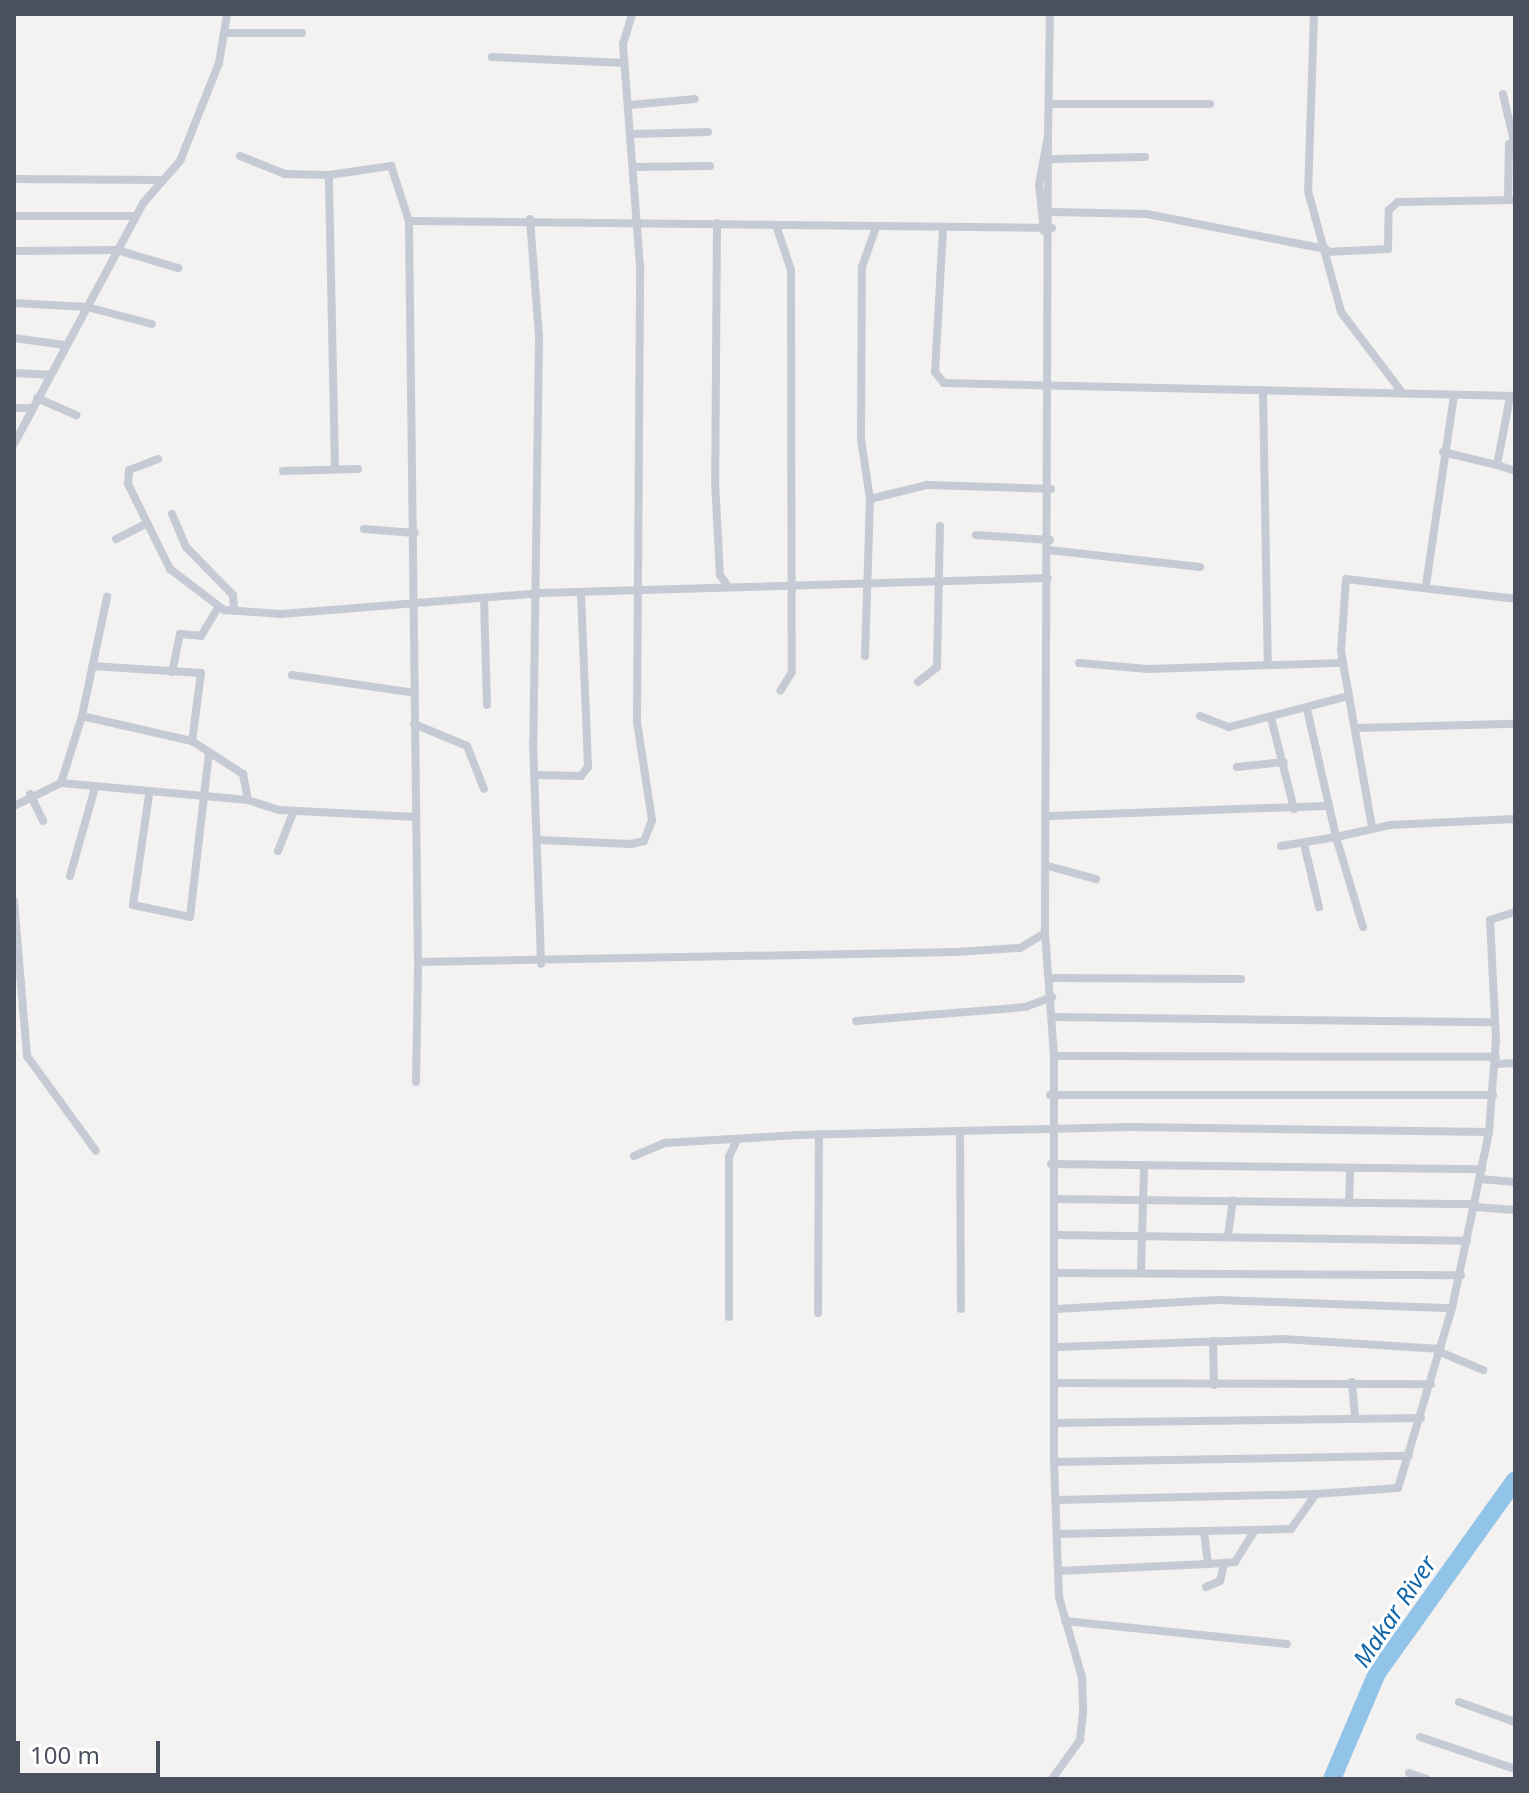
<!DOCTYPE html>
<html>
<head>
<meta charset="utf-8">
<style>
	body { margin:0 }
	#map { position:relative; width:1529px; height:1793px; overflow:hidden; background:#f3f2f1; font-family:"Noto Sans",sans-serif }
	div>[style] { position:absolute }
	.river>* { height:18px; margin:-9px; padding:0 9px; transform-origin:9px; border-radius:9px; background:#92c3e9 }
	.minor>* { height:8px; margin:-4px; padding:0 4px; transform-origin:4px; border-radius:4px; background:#c6cad5 }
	span { translate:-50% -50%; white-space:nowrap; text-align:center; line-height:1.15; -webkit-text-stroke:6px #fff; paint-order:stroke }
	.water-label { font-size:24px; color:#1366a7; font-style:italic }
	.frame { position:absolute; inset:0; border:16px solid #4a505e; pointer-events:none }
	.scale { position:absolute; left:16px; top:1741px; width:144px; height:36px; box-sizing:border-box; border:4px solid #4a505e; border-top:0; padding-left:10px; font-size:24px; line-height:28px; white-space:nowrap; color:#4a505e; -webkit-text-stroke:6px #fff; paint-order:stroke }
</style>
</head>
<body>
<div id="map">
	<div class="river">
		<div style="left:1332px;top:1779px;width:115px;rotate:-67deg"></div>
		<div style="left:1377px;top:1673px;width:237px;rotate:-54.4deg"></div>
	</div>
	<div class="minor">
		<div style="left:1314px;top:14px;width:177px;rotate:91.9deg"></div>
		<div style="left:1308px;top:191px;width:125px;rotate:74.7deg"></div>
		<div style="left:1341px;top:312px;width:99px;rotate:52.8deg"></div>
		<div style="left:225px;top:33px;width:77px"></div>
		<div style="left:492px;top:57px;width:132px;rotate:2.6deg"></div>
		<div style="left:1503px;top:94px;width:53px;rotate:77deg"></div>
		<div style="left:1049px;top:104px;width:161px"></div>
		<div style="left:630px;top:105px;width:65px;rotate:-5.3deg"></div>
		<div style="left:633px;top:134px;width:75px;rotate:-1.5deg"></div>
		<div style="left:1048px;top:136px;width:797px;rotate:90.22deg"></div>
		<div style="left:1045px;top:933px;width:123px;rotate:85.8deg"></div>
		<div style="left:1054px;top:1056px;width:406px;rotate:90deg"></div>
		<div style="left:1054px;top:1462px;width:135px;rotate:87.9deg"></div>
		<div style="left:1059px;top:1597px;width:83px;rotate:74deg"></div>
		<div style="left:1082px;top:1677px;width:35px;rotate:88deg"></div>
		<div style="left:1083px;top:1712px;width:28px;rotate:96deg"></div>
		<div style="left:1080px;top:1740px;width:48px;rotate:125.7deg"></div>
		<div style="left:240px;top:156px;width:48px;rotate:21.8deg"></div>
		<div style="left:285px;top:174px;width:44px;rotate:1.3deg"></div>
		<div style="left:1053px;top:159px;width:92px;rotate:-1.2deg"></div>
		<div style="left:635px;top:167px;width:75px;rotate:-0.8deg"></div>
		<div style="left:14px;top:179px;width:146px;rotate:0.4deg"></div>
		<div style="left:1508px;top:200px;width:56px;rotate:-89deg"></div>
		<div style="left:1052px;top:212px;width:95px;rotate:1.2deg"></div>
		<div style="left:1147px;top:214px;width:182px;rotate:11.1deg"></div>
		<div style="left:14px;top:216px;width:122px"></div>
		<div style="left:530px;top:219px;width:118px;rotate:85.6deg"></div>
		<div style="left:539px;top:337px;width:405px;rotate:90.8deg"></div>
		<div style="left:533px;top:742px;width:222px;rotate:87.9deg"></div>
		<div style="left:717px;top:223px;width:258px;rotate:90.4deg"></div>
		<div style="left:715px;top:481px;width:94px;rotate:87deg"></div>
		<div style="left:720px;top:575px;width:12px;rotate:55deg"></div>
		<div style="left:776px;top:225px;width:47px;rotate:71.6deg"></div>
		<div style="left:791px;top:270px;width:402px;rotate:89.9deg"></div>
		<div style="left:792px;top:672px;width:22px;rotate:122deg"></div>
		<div style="left:943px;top:229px;width:143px;rotate:93.2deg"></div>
		<div style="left:935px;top:372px;width:14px;rotate:51deg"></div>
		<div style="left:944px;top:383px;width:571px;rotate:1.3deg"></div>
		<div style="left:1044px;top:231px;width:47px;rotate:-96.1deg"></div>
		<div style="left:1039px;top:184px;width:49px;rotate:-79.4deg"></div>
		<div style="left:1048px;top:136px;width:122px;rotate:-89.1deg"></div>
		<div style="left:14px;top:251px;width:103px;rotate:-0.6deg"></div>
		<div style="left:117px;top:250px;width:64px;rotate:16.4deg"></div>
		<div style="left:1326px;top:252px;width:62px;rotate:-2.8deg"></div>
		<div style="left:1388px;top:249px;width:39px;rotate:-89deg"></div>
		<div style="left:1389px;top:210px;width:12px;rotate:-42deg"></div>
		<div style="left:1398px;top:202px;width:117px;rotate:-1deg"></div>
		<div style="left:14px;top:303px;width:73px;rotate:3.1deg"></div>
		<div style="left:87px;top:307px;width:67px;rotate:14.7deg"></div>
		<div style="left:14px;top:338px;width:51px;rotate:7.8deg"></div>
		<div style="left:14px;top:373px;width:35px;rotate:3deg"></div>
		<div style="left:1263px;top:390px;width:275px;rotate:89deg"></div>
		<div style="left:37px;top:398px;width:43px;rotate:23.6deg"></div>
		<div style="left:14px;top:408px;width:18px"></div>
		<div style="left:14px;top:444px;width:275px;rotate:-61.8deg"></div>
		<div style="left:144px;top:202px;width:55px;rotate:-48.7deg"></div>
		<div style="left:180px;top:161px;width:105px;rotate:-68.3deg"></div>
		<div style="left:219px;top:63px;width:50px;rotate:-80.7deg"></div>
		<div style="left:1443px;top:452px;width:56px;rotate:13.5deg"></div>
		<div style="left:1497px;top:465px;width:69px;rotate:-79.2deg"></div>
		<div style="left:158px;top:459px;width:31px;rotate:159deg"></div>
		<div style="left:129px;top:470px;width:14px;rotate:94deg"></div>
		<div style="left:128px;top:484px;width:95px;rotate:63.7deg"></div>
		<div style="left:170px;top:569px;width:68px;rotate:37.2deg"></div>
		<div style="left:224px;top:610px;width:57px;rotate:4deg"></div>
		<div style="left:281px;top:614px;width:260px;rotate:-4.6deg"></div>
		<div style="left:540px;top:593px;width:508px;rotate:-1.69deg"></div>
		<div style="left:1497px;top:465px;width:19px;rotate:18deg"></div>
		<div style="left:335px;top:469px;width:294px;rotate:-91.2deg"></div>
		<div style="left:329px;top:175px;width:63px;rotate:-8.3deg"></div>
		<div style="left:391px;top:166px;width:58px;rotate:71.9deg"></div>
		<div style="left:283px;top:471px;width:75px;rotate:-1.5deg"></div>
		<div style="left:870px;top:499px;width:61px;rotate:-98.5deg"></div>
		<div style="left:861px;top:439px;width:172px;rotate:-89.7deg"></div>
		<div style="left:862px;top:267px;width:42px;rotate:-70.7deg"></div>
		<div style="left:172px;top:514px;width:36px;rotate:67deg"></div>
		<div style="left:186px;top:547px;width:67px;rotate:45.6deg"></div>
		<div style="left:233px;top:595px;width:16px;rotate:86deg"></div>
		<div style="left:364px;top:529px;width:51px;rotate:4.5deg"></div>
		<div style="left:976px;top:535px;width:74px;rotate:3.9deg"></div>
		<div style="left:116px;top:539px;width:34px;rotate:-27deg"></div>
		<div style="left:1049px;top:550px;width:152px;rotate:6.4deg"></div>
		<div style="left:1426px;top:585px;width:192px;rotate:-81.6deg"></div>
		<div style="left:484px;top:598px;width:107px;rotate:88.4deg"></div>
		<div style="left:865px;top:656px;width:157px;rotate:-88.2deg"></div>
		<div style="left:870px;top:499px;width:59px;rotate:-13.8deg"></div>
		<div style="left:927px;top:485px;width:124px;rotate:1.8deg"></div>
		<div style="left:1079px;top:663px;width:69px;rotate:5deg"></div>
		<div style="left:1148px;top:669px;width:195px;rotate:-1.8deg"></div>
		<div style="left:92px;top:666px;width:109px;rotate:3.7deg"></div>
		<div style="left:201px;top:673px;width:69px;rotate:97.5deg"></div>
		<div style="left:172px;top:672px;width:39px;rotate:-78deg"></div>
		<div style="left:180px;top:634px;width:21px;rotate:5deg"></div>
		<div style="left:201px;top:636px;width:33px;rotate:-59deg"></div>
		<div style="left:292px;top:675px;width:124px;rotate:8.3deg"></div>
		<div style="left:918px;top:682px;width:24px;rotate:-38deg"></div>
		<div style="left:937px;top:667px;width:141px;rotate:-88.8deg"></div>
		<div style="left:1307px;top:709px;width:131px;rotate:77.2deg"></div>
		<div style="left:1336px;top:837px;width:55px;rotate:-12.5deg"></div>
		<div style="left:1390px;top:825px;width:125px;rotate:-2.7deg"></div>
		<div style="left:82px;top:716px;width:122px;rotate:-78.1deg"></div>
		<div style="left:1200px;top:716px;width:31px;rotate:21deg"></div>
		<div style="left:1229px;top:727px;width:124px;rotate:-14.5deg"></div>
		<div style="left:1271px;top:718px;width:94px;rotate:75.8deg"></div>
		<div style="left:414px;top:724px;width:57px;rotate:22.5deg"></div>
		<div style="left:467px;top:746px;width:46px;rotate:68.4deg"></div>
		<div style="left:1357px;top:728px;width:158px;rotate:-1.5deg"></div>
		<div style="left:1237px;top:767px;width:47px;rotate:-6.1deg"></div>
		<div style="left:536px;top:775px;width:45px;rotate:1.3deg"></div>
		<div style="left:581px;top:776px;width:11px;rotate:-52deg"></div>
		<div style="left:588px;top:767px;width:173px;rotate:-92.3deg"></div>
		<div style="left:61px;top:783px;width:70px;rotate:-72.6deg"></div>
		<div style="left:82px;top:716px;width:113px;rotate:12.8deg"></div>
		<div style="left:192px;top:741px;width:61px;rotate:32.9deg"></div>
		<div style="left:243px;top:774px;width:26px;rotate:79deg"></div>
		<div style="left:248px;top:800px;width:33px;rotate:18deg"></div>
		<div style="left:279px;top:810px;width:137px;rotate:2.9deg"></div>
		<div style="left:30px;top:794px;width:30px;rotate:64deg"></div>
		<div style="left:149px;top:795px;width:111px;rotate:98.3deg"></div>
		<div style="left:133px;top:905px;width:58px;rotate:11.9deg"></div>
		<div style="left:190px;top:917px;width:165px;rotate:-83.4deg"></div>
		<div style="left:14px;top:806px;width:52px;rotate:-26.1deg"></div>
		<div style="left:61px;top:783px;width:188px;rotate:5.2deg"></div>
		<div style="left:1050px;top:816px;width:276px;rotate:-2.1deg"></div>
		<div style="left:1372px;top:827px;width:179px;rotate:-100deg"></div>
		<div style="left:1341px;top:651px;width:72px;rotate:-86deg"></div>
		<div style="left:1346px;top:579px;width:170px;rotate:6.7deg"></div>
		<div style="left:538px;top:840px;width:93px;rotate:2.5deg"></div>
		<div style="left:631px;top:844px;width:13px;rotate:-13deg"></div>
		<div style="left:644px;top:841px;width:22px;rotate:-69deg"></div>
		<div style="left:652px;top:820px;width:99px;rotate:-98.7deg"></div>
		<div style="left:637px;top:722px;width:456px;rotate:-89.6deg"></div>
		<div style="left:640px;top:266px;width:223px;rotate:-94.4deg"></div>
		<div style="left:623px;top:44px;width:31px;rotate:-73deg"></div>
		<div style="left:1304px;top:844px;width:65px;rotate:76.6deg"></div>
		<div style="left:1281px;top:846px;width:56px;rotate:-9.3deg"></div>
		<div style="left:1336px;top:837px;width:94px;rotate:73.3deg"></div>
		<div style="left:278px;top:851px;width:41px;rotate:-68.5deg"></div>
		<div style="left:1048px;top:866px;width:50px;rotate:15.2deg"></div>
		<div style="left:70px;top:876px;width:88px;rotate:-74.2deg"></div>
		<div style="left:14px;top:901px;width:156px;rotate:85.2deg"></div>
		<div style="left:27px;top:1056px;width:117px;rotate:54deg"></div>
		<div style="left:418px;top:962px;width:741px;rotate:-90.7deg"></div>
		<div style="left:409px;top:221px;width:643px;rotate:0.62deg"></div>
		<div style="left:1050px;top:978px;width:191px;rotate:0.3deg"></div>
		<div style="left:1053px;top:1017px;width:438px;rotate:0.7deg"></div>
		<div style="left:856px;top:1021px;width:170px;rotate:-4.7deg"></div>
		<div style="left:1025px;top:1007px;width:29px;rotate:-20deg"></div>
		<div style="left:1054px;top:1056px;width:442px;rotate:0.1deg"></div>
		<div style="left:1495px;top:1064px;width:20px;rotate:-3deg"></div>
		<div style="left:416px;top:1082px;width:120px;rotate:-89deg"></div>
		<div style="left:418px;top:962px;width:538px;rotate:-1.06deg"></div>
		<div style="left:956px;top:952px;width:64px;rotate:-3.6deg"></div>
		<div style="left:1020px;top:948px;width:29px;rotate:-31deg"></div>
		<div style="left:1050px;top:1095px;width:443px"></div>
		<div style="left:960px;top:1131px;width:178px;rotate:89.7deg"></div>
		<div style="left:634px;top:1156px;width:34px;rotate:-23deg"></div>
		<div style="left:665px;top:1143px;width:133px;rotate:-3.4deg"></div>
		<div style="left:798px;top:1135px;width:332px;rotate:-1.4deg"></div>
		<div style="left:1130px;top:1127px;width:359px;rotate:0.8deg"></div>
		<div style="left:1051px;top:1164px;width:431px;rotate:0.7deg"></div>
		<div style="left:1480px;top:1179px;width:35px;rotate:5deg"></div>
		<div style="left:1054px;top:1199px;width:421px;rotate:0.7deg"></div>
		<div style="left:1349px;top:1203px;width:31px;rotate:-88deg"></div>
		<div style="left:1475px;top:1207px;width:40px;rotate:4.3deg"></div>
		<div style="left:1055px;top:1235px;width:412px;rotate:0.8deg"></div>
		<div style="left:1228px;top:1235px;width:35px;rotate:-82deg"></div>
		<div style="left:1141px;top:1270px;width:104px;rotate:-88.3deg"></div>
		<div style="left:1055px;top:1273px;width:406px;rotate:0.3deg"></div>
		<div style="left:1056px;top:1309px;width:162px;rotate:-3.2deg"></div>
		<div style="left:1218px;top:1300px;width:234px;rotate:2deg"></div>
		<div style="left:818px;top:1313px;width:179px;rotate:-89.7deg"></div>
		<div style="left:729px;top:1317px;width:160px;rotate:-90deg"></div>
		<div style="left:729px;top:1157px;width:17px;rotate:-65deg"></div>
		<div style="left:1213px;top:1341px;width:44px;rotate:88.7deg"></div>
		<div style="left:1056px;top:1347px;width:227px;rotate:-2deg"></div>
		<div style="left:1283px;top:1339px;width:158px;rotate:3.6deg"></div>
		<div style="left:1440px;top:1352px;width:47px;rotate:22.7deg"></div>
		<div style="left:1352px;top:1382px;width:37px;rotate:85deg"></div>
		<div style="left:1055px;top:1383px;width:376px;rotate:0.2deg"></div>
		<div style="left:1054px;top:1423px;width:367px;rotate:-0.8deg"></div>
		<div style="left:1054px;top:1462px;width:355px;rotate:-1deg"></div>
		<div style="left:1056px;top:1500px;width:260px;rotate:-1.3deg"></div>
		<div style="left:1057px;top:1534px;width:147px;rotate:-1.2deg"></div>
		<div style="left:1208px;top:1564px;width:27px;rotate:-4deg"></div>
		<div style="left:1235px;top:1562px;width:36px;rotate:-58deg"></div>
		<div style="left:1058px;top:1571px;width:150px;rotate:-2.7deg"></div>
		<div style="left:1208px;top:1564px;width:33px;rotate:-97deg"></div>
		<div style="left:1204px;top:1531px;width:87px;rotate:-1.3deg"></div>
		<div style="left:1291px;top:1529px;width:43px;rotate:-54.5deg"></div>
		<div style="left:1316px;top:1494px;width:82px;rotate:-4.2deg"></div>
		<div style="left:1398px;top:1488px;width:188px;rotate:-73.3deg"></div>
		<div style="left:1452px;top:1308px;width:180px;rotate:-78.1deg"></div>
		<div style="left:1489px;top:1132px;width:93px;rotate:-85.7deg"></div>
		<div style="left:1496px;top:1039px;width:119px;rotate:-92.9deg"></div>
		<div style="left:1490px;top:920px;width:26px;rotate:-18deg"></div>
		<div style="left:1206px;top:1587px;width:15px;rotate:-23deg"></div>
		<div style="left:1220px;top:1581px;width:17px;rotate:-77deg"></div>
		<div style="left:1065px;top:1621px;width:223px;rotate:5.9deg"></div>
		<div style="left:1459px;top:1702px;width:59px;rotate:19.7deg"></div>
		<div style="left:1420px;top:1737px;width:100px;rotate:18.6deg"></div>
		<div style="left:1409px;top:1773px;width:18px;rotate:19deg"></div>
	</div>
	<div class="water-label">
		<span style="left:1394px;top:1611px;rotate:-56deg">Makar River</span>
	</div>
	<div class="frame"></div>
	<div class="scale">100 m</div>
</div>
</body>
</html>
